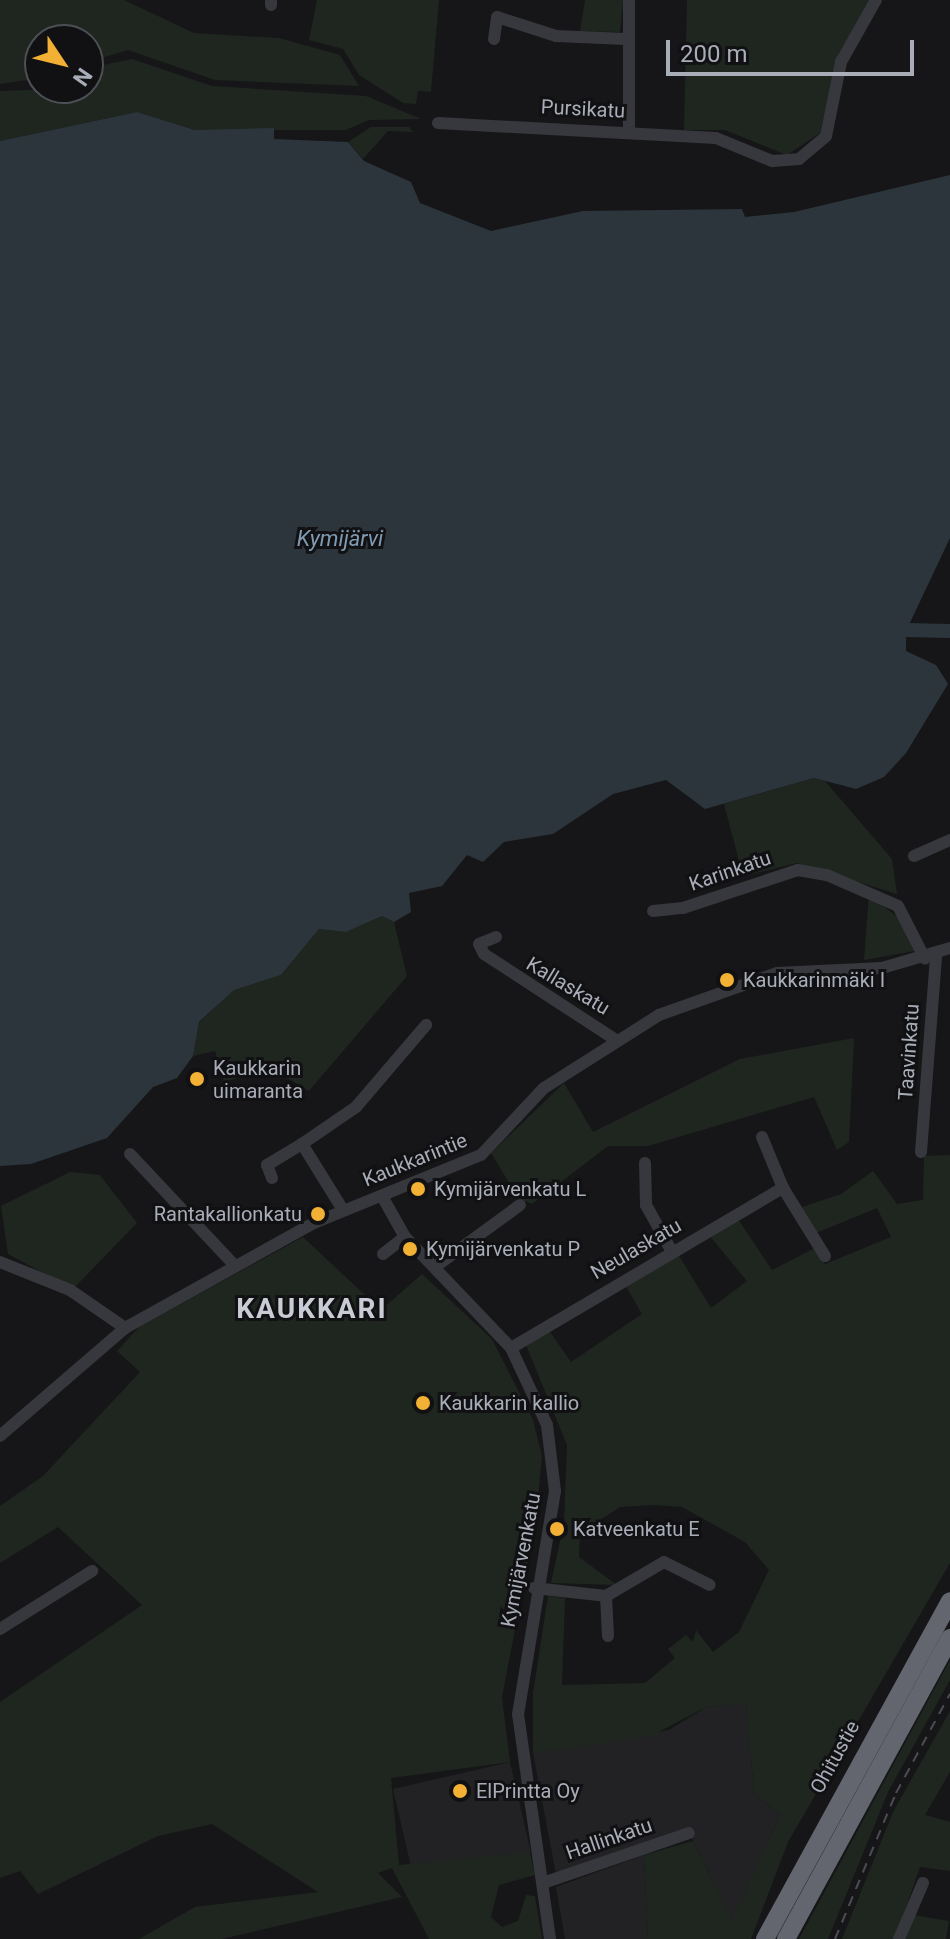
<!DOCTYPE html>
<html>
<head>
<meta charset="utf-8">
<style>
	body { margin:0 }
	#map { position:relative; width:950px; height:1939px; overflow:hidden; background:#161618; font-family:Roboto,sans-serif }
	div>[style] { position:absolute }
	.built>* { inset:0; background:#222225; transform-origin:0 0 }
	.green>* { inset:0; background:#1e261f }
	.water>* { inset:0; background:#2c353c }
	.river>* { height:14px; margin:-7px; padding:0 7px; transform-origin:7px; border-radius:7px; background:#2c353c }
	.minor>* { height:12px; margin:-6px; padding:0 6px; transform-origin:6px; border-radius:6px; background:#37383d }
	.highway>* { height:18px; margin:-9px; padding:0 9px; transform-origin:9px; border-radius:9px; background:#63666e }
	.rail>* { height:2px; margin-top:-1px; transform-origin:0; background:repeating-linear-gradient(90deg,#4a4c52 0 10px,transparent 0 18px) }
	.dots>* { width:22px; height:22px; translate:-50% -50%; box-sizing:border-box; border:4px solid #111113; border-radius:50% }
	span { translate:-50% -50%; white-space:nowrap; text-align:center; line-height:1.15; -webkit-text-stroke:6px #111113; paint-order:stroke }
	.street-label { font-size:20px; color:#a8adb8 }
	.poi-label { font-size:20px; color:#a8adb8 }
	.left { translate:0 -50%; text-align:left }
	.right { translate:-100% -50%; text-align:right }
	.water-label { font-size:22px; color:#7f9bb3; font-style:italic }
	.district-label { font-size:28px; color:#c9ccd4; font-weight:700; letter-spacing:2px }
	.north { position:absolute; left:24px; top:24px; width:80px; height:80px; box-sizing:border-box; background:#111113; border:2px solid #4d4f55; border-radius:50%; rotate:125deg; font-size:22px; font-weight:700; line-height:32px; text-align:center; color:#a8adb8 }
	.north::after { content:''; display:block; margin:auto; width:28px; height:36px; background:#f2b134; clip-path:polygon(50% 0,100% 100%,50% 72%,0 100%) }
	.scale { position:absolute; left:666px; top:40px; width:248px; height:36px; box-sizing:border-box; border:4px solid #a8adb8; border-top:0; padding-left:10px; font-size:24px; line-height:28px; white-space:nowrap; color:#a8adb8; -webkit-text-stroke:6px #111113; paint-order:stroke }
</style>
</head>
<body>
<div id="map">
	<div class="built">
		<div style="clip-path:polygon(746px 1703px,754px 1793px,780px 1815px,732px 1921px,687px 1828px,556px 1874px,533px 1753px,669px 1730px,706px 1707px)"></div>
		<div style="left:510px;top:1762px;width:92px;height:120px;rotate:77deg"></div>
		<div style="clip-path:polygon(644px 1855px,648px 1939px,565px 1939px,556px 1887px)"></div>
	</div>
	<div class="green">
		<div style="clip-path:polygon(0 0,124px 0,194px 33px,279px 38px,340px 55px,359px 86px,215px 80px,128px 50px,88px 62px,88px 40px,40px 40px,40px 78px,0 84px)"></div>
		<div style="clip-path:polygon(317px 0,439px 0,431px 92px,418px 91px,416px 104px,403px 103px,359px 75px,343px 49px,309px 40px)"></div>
		<div style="clip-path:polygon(585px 0,623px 0,620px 32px,580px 31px)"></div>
		<div style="clip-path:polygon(687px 0,871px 0,839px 53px,820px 133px,787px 155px,725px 130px,684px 130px)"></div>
		<div style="clip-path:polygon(132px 59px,212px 86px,366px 96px,421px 119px,369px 120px,346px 130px,195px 130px,137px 112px,0 141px,0 91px,88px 88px,88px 68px)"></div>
		<div style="clip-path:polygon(371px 127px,409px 127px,413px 132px,388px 131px,363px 159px,348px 142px)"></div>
		<div style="clip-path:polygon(814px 778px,825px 781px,892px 859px,897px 894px,797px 863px,743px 876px,724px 804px)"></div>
		<div style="clip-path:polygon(869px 894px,901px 920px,915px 951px,864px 960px)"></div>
		<div style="clip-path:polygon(382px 916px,394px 922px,407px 976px,309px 1091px,284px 1076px,251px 1074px,224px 1082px,215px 1051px,193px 1056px,199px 1023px,233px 990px,281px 975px,319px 929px,346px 932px)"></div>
		<div style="clip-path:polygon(854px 1038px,849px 1142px,837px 1150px,814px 1097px,648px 1146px,608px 1146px,532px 1204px,519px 1199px,491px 1153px,564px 1083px,593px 1132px,740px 1059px)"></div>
		<div style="clip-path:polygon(950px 1155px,950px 1563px,788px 1842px,751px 1939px,648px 1939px,644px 1855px,693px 1841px,732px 1920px,780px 1815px,754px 1793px,746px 1704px,706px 1707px,649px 1737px,533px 1753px,533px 1693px,548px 1596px,565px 1598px,562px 1685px,645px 1683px,675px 1658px,668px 1649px,686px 1635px,693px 1642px,696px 1630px,713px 1652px,739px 1632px,769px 1570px,745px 1542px,682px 1507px,654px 1505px,620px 1507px,580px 1533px,579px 1557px,617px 1585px,551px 1583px,564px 1523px,567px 1445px,526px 1345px,548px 1329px,571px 1362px,642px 1314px,624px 1283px,676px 1251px,711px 1308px,747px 1281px,709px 1235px,738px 1219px,772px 1270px,815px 1248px,825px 1264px,891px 1237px,877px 1208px,816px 1233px,799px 1208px,841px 1194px,873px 1171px,897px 1204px,923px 1200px,924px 1156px)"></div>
		<div style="clip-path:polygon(70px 1172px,100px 1175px,137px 1223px,73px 1289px,8px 1254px,1px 1206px)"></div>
		<div style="clip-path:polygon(303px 1237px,381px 1310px,422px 1274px,492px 1339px,533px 1420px,542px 1456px,536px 1521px,502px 1697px,510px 1762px,391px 1778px,399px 1865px,530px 1852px,535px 1875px,499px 1885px,491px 1917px,502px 1927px,518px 1921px,526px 1895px,535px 1896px,542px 1939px,429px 1939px,392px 1868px,378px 1873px,402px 1897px,222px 1939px,139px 1939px,195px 1907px,318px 1892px,212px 1824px,158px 1836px,38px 1894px,20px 1871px,0 1878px,0 1702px,142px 1605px,58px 1527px,0 1563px,0 1506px,43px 1476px,140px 1372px,117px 1351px,139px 1327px)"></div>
		<div style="clip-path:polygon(950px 1660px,950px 1680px,888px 1792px,828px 1939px,799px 1939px)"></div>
		<div style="clip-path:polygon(950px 1711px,950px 1772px,925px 1815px,950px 1822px,950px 1871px,920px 1867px,895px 1939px,842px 1939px,893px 1812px)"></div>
		<div style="clip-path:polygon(914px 1915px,949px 1921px,946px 1939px,906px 1939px)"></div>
	</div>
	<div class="water">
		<div style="clip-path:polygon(137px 112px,195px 130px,274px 128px,274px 139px,348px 142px,364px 161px,411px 182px,420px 203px,491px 231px,583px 211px,742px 209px,745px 217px,794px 212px,950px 175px,950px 538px,906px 631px,906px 651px,936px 665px,948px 684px,906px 753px,884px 777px,856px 789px,814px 778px,705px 809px,666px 780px,613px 794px,553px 834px,504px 842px,483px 862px,467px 855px,442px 886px,409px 893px,411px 912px,394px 922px,382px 916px,346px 932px,319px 929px,281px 975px,234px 990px,199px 1022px,193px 1056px,177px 1078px,153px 1087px,107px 1138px,31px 1164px,0 1166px,0 141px)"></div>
	</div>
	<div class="river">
		<div style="left:906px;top:630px;width:44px;rotate:1.3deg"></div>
	</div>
	<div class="minor">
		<div style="left:271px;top:0;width:5px;rotate:90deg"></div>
		<div style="left:494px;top:39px;width:22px;rotate:-82deg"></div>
		<div style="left:497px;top:17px;width:62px;rotate:17.9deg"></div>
		<div style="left:556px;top:36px;width:70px;rotate:2.5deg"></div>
		<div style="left:438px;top:123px;width:278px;rotate:3.1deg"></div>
		<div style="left:716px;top:138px;width:61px;rotate:22.3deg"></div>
		<div style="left:772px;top:161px;width:27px;rotate:-4deg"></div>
		<div style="left:799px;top:159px;width:35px;rotate:-40deg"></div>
		<div style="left:826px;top:136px;width:76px;rotate:-78.5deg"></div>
		<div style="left:841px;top:62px;width:71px;rotate:-60.6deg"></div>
		<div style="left:629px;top:131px;width:131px;rotate:-90deg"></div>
		<div style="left:914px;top:856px;width:39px;rotate:-24deg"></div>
		<div style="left:653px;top:911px;width:30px;rotate:-6deg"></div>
		<div style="left:683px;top:908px;width:121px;rotate:-18.3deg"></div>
		<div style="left:798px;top:870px;width:29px;rotate:10deg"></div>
		<div style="left:827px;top:875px;width:77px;rotate:23.6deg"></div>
		<div style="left:898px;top:906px;width:59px;rotate:63deg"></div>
		<div style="left:496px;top:937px;width:18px;rotate:158deg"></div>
		<div style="left:479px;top:944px;width:11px;rotate:63deg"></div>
		<div style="left:484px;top:954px;width:158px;rotate:33.1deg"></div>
		<div style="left:762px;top:1137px;width:55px;rotate:67.6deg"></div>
		<div style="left:783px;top:1188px;width:80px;rotate:58.3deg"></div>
		<div style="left:921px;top:1152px;width:198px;rotate:-85.6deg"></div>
		<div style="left:130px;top:1154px;width:154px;rotate:46.8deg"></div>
		<div style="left:645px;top:1163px;width:42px;rotate:88.6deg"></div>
		<div style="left:646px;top:1205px;width:51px;rotate:60.9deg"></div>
		<div style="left:272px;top:1178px;width:14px;rotate:-111deg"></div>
		<div style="left:267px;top:1165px;width:41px;rotate:-31deg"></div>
		<div style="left:382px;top:1196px;width:47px;rotate:60.7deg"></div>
		<div style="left:405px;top:1237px;width:153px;rotate:46.3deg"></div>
		<div style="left:511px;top:1348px;width:85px;rotate:64.9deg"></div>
		<div style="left:547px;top:1425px;width:66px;rotate:83.1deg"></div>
		<div style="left:555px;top:1491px;width:226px;rotate:99.4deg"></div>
		<div style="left:518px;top:1714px;width:227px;rotate:81.9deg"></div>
		<div style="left:343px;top:1210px;width:78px;rotate:-121.8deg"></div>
		<div style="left:302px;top:1144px;width:65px;rotate:-34.4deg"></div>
		<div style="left:356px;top:1107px;width:108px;rotate:-49.5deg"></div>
		<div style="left:383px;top:1254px;width:28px;rotate:-38deg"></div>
		<div style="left:0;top:1262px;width:75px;rotate:21.8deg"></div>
		<div style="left:70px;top:1290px;width:67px;rotate:34.6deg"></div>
		<div style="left:435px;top:1267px;width:105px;rotate:-36.1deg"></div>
		<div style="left:511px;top:1348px;width:316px;rotate:-30.5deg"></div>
		<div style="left:0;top:1436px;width:165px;rotate:-40.8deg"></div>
		<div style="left:125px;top:1328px;width:216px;rotate:-29.1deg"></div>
		<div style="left:314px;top:1223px;width:180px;rotate:-22.2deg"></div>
		<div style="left:481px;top:1155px;width:92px;rotate:-46.8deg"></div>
		<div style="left:544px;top:1088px;width:136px;rotate:-32.4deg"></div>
		<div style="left:659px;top:1015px;width:125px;rotate:-19.6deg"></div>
		<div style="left:777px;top:973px;width:105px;rotate:-2.7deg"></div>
		<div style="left:882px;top:968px;width:71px;rotate:-16.4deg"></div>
		<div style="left:534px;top:1588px;width:72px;rotate:6.3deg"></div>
		<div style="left:606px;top:1596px;width:67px;rotate:-30.4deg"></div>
		<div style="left:664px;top:1562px;width:51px;rotate:26.6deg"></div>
		<div style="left:606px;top:1596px;width:40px;rotate:87.1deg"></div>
		<div style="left:0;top:1629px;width:109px;rotate:-32.2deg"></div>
		<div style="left:543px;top:1883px;width:154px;rotate:-18.9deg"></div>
		<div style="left:899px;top:1939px;width:61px;rotate:-66.8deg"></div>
	</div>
	<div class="highway">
		<div style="left:765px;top:1939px;width:385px;rotate:-61.3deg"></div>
		<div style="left:786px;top:1939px;width:343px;rotate:-61.4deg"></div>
	</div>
	<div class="rail">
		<div style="left:835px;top:1939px;width:158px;rotate:-67.3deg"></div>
		<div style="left:896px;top:1793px;width:113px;rotate:-61.4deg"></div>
	</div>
	<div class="dots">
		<div style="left:727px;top:980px;background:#f2b134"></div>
		<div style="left:197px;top:1079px;background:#f2b134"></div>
		<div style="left:418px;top:1189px;background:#f2b134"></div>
		<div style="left:318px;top:1214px;background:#f2b134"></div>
		<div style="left:410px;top:1249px;background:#f2b134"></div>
		<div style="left:423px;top:1403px;background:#f2b134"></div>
		<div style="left:557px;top:1529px;background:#f2b134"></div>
		<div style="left:460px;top:1791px;background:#f2b134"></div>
	</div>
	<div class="street-label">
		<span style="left:583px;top:109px;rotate:3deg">Pursikatu</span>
		<span style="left:730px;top:871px;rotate:-19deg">Karinkatu</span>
		<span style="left:568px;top:986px;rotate:31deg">Kallaskatu</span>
		<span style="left:909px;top:1052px;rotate:-86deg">Taavinkatu</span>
		<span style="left:415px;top:1160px;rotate:-22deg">Kaukkarintie</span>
		<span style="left:636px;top:1249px;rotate:-30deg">Neulaskatu</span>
		<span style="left:521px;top:1560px;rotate:-79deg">Kymijärvenkatu</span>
		<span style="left:835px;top:1757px;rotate:-61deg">Ohitustie</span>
		<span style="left:609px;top:1839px;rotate:-19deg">Hallinkatu</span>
	</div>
	<div class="poi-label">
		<span class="left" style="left:743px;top:980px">Kaukkarinmäki I</span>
		<span class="left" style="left:213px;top:1080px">Kaukkarin<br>uimaranta</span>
		<span class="left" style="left:434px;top:1189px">Kymijärvenkatu L</span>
		<span class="right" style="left:302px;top:1214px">Rantakallionkatu</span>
		<span class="left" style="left:426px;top:1249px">Kymijärvenkatu P</span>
		<span class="left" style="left:439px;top:1403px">Kaukkarin kallio</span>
		<span class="left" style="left:573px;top:1529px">Katveenkatu E</span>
		<span class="left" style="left:476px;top:1791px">ElPrintta Oy</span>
	</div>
	<div class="water-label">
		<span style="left:340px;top:539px">Kymijärvi</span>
	</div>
	<div class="district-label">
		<span style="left:312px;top:1309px">KAUKKARI</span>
	</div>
	<div class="north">N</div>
	<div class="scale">200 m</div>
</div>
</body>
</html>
